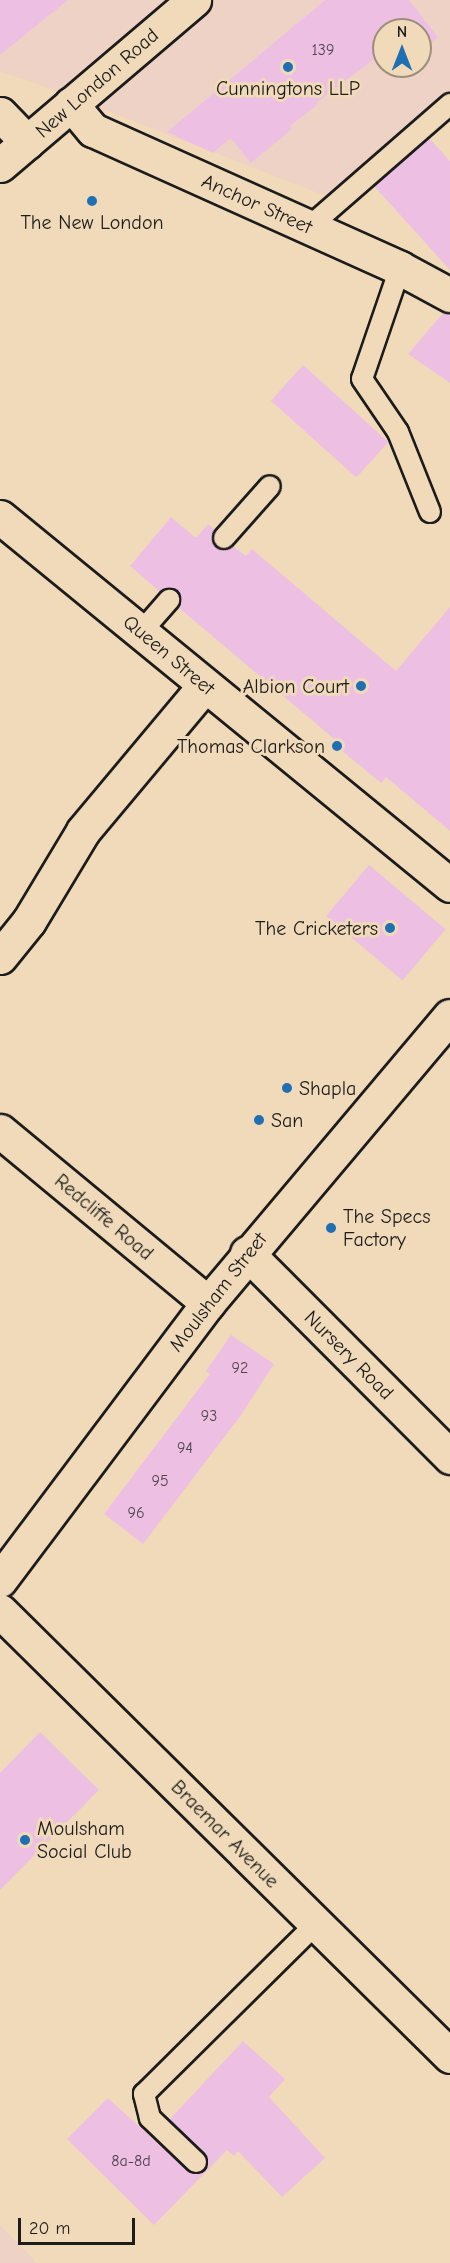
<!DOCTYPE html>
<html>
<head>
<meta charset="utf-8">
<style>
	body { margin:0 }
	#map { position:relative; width:450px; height:2263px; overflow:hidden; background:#f0dab9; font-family:"Comic Neue",sans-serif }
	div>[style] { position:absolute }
	.built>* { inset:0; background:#efd2c6 }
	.building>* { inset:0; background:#edc0e3; transform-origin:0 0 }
	.roads { filter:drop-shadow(2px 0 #1c1c1c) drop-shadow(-2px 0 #1c1c1c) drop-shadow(0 2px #1c1c1c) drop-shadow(0 -2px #1c1c1c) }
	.service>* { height:20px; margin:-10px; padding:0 10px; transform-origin:10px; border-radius:10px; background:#f0dab9 }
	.minor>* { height:33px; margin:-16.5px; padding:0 16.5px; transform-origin:16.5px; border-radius:16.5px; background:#f0dab9 }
	.tertiary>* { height:33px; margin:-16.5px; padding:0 16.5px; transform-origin:16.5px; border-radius:16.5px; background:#f0dab9 }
	.secondary>* { height:33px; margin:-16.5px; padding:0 16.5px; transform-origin:16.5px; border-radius:16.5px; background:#f0dab9 }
	.dots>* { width:16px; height:16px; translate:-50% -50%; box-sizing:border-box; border:3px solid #f0dab9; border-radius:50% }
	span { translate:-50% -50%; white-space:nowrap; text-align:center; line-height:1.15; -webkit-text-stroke:6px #f0dab9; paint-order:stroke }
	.number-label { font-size:16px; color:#50454e }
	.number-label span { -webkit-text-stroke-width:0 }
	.street-label { font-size:20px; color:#1c1c1c }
	.poi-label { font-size:20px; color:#1c1c1c }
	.right { translate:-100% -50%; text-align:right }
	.left { translate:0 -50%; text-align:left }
	.north { position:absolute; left:372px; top:18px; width:60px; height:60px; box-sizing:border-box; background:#f0dab9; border:2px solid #9b8e7a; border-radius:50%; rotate:0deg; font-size:16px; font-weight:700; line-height:24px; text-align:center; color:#1c1c1c }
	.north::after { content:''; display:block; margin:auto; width:21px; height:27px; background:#1f6fb2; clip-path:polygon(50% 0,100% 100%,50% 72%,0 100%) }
	.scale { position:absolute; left:18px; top:2218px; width:117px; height:27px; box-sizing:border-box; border:3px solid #1c1c1c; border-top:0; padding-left:8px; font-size:18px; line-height:21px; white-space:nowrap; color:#1c1c1c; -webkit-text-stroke:4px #f0dab9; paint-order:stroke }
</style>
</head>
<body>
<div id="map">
	<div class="built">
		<div style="clip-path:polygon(evenodd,0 0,450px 0,450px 110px,326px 196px,27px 80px,0 72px,0 0,384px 30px,420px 30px,420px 66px,384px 66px,384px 30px)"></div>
		<div style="clip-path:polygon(0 2225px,37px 2263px,0 2263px)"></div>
	</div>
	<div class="building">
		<div style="clip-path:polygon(0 0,68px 0,0 55px)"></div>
		<div style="clip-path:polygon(325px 0,409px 0,438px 37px,420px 51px,420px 30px,384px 30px,384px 56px,382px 53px,316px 103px,317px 105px,290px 126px,292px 129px,251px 163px,231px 138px,213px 153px,167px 132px)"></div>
		<div style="clip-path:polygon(429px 138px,450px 161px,450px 270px,374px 186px)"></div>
		<div style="clip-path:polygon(444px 312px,450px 314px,450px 383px,408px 354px)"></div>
		<div style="left:303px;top:365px;width:115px;height:48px;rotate:42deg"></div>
		<div style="clip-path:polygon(171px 517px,196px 538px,208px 524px,215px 530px,213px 542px,221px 550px,233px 546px,246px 556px,252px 549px,396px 671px,450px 607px,450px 831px,386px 777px,381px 783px,330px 741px,333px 738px,178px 607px,180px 597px,176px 591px,166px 589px,160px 592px,130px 566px)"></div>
		<div style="left:369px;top:865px;width:100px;height:67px;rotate:40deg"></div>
		<div style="clip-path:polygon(231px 1335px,274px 1364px,241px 1415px,143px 1544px,104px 1514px,210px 1374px,206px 1371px)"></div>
		<div style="clip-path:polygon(40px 1732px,99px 1790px,0 1890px,0 1773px)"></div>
		<div style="clip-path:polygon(243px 2041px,285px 2079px,269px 2097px,325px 2158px,282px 2197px,238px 2151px,234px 2156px,227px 2150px,154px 2225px,67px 2139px,108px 2098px,188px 2171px,200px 2173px,207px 2165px,207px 2158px,169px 2120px)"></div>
	</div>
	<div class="roads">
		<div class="service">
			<div style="left:308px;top:228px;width:189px;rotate:-41.1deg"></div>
			<div style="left:400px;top:268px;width:117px;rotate:108.9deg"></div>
			<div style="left:362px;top:379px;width:64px;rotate:55.8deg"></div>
			<div style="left:398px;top:432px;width:86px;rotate:68.2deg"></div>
			<div style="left:224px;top:538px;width:69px;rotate:-48.5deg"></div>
			<div style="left:141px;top:632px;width:43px;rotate:-48.8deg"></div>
			<div style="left:196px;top:2162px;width:64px;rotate:-136.3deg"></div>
			<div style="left:150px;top:2118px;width:25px;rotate:-104deg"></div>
			<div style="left:144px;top:2094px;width:242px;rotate:-44.7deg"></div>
		</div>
		<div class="minor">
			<div style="left:71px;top:104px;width:34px;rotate:50deg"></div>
			<div style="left:93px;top:130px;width:337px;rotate:24.2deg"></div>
			<div style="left:400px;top:268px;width:57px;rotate:28.4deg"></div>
			<div style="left:0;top:114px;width:39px;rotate:46deg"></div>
			<div style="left:0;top:517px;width:581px;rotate:39.28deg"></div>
			<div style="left:0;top:957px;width:46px;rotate:-51.1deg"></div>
			<div style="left:29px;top:921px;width:105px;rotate:-59deg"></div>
			<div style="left:83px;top:831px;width:190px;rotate:-50.1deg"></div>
			<div style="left:0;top:1131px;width:270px;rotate:39.6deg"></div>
			<div style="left:247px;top:1253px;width:288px;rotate:45.1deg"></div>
			<div style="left:0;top:1611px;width:633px;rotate:44.68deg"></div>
		</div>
		<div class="tertiary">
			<div style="left:0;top:1580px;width:346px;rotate:-53.1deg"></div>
			<div style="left:208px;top:1303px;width:375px;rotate:-49.9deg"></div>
		</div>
		<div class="secondary">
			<div style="left:0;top:165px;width:255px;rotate:-40.4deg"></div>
		</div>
	</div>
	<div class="dots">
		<div style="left:288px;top:67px;background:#1f6fb2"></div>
		<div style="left:92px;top:201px;background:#1f6fb2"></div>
		<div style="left:361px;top:686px;background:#1f6fb2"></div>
		<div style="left:337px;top:746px;background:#1f6fb2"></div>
		<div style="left:390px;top:928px;background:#1f6fb2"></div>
		<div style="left:287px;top:1088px;background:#1f6fb2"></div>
		<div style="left:259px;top:1120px;background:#1f6fb2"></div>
		<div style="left:331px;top:1228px;background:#1f6fb2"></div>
		<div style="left:25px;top:1840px;background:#1f6fb2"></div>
	</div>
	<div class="number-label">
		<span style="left:323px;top:50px">139</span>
		<span style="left:240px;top:1368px">92</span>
		<span style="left:209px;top:1416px">93</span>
		<span style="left:185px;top:1448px">94</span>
		<span style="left:160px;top:1481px">95</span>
		<span style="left:136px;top:1513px">96</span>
		<span style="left:131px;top:2161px">8a-8d</span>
	</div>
	<div class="street-label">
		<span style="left:97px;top:83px;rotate:-41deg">New London Road</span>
		<span style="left:257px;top:204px;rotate:24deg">Anchor Street</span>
		<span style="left:169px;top:655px;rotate:40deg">Queen Street</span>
		<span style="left:104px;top:1217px;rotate:40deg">Redcliffe Road</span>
		<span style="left:218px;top:1292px;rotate:-52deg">Moulsham Street</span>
		<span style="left:349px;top:1355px;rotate:45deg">Nursery Road</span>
		<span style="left:225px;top:1834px;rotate:45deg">Braemar Avenue</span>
	</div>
	<div class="poi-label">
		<span style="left:288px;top:88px">Cunningtons LLP</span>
		<span style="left:92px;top:222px">The New London</span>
		<span class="right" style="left:349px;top:686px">Albion Court</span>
		<span class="right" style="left:325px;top:746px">Thomas Clarkson</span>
		<span class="right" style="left:378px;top:928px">The Cricketers</span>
		<span class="left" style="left:299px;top:1088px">Shapla</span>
		<span class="left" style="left:271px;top:1120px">San</span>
		<span class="left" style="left:343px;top:1228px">The Specs<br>Factory</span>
		<span class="left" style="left:37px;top:1840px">Moulsham<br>Social Club</span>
	</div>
	<div class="north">N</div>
	<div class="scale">20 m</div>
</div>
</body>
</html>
